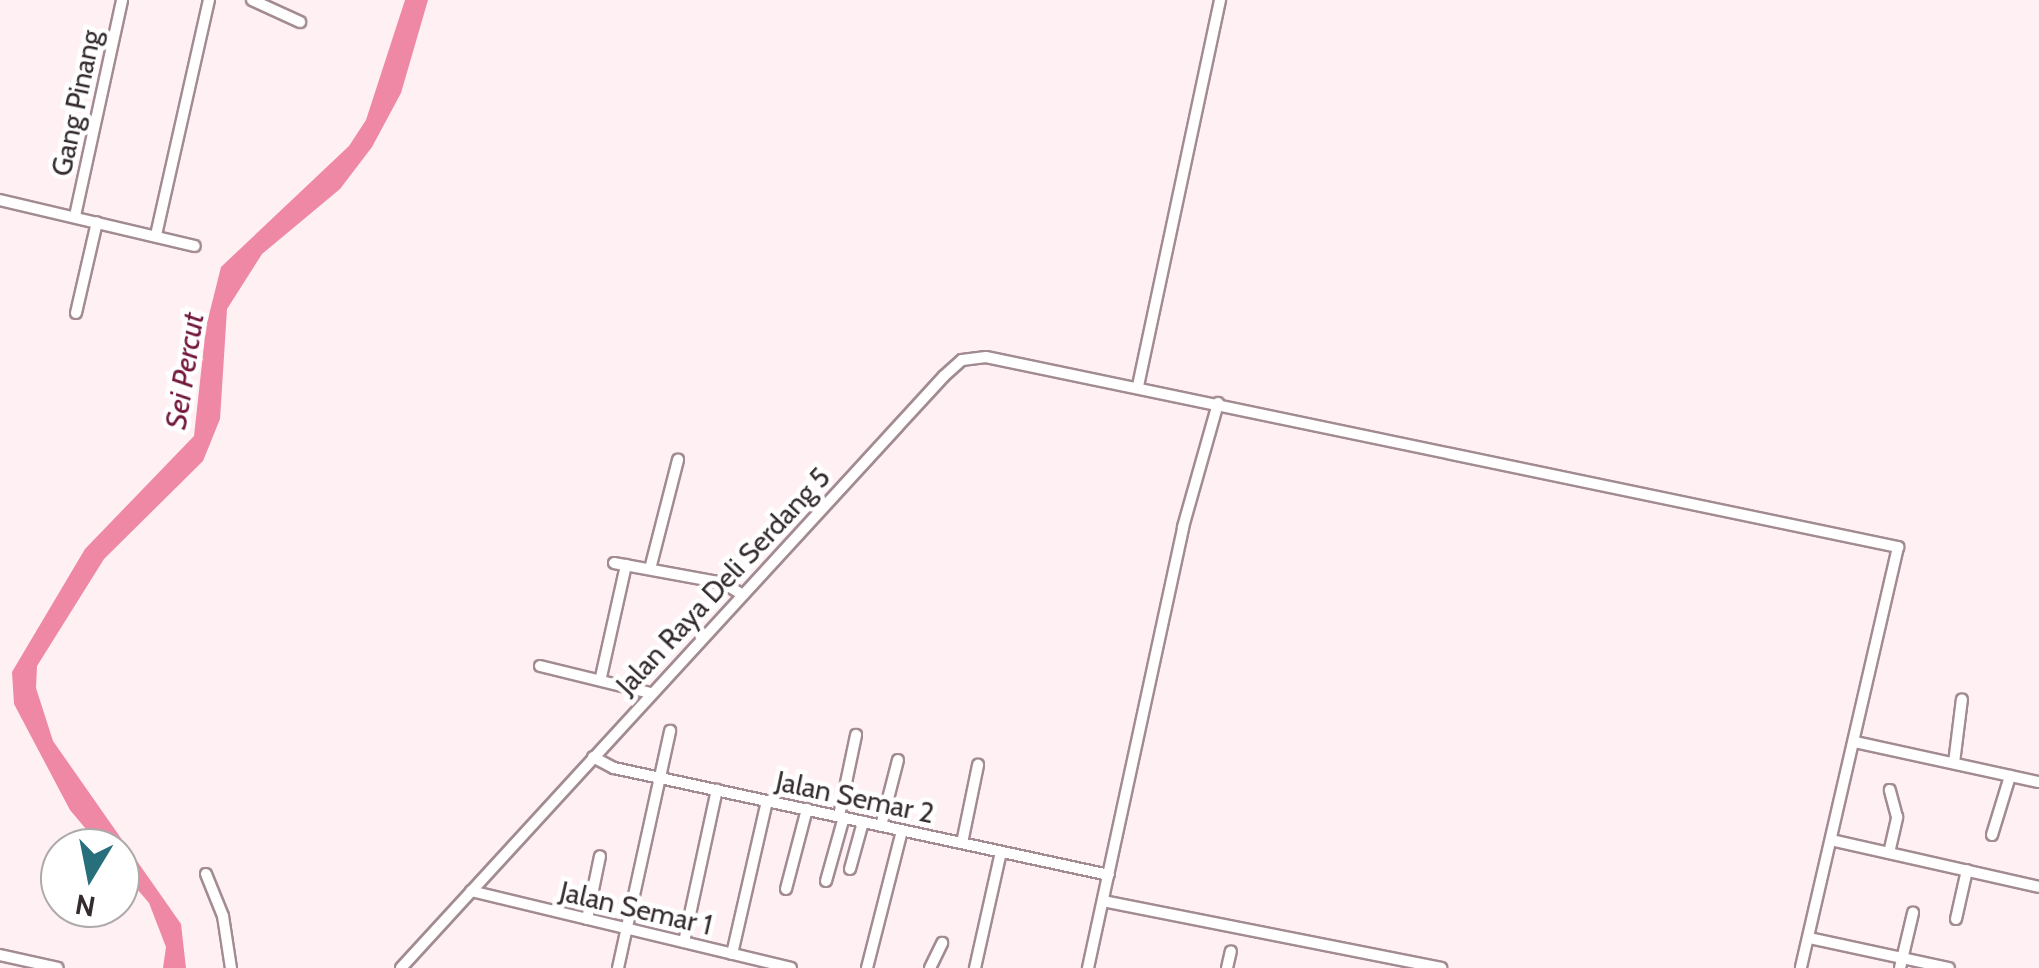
<!DOCTYPE html>
<html>
<head>
<meta charset="utf-8">
<style>
	body { margin:0 }
	#map { position:relative; width:2039px; height:968px; overflow:hidden; background:#fff0f3; font-family:Cabin,sans-serif }
	div>[style] { position:absolute }
	.water>* { inset:0; background:#ef88a5 }
	.roads { filter:drop-shadow(2px 0 #a28b91) drop-shadow(-2px 0 #a28b91) drop-shadow(0 2px #a28b91) drop-shadow(0 -2px #a28b91) }
	.minor>* { height:10px; margin:-5px; padding:0 5px; transform-origin:5px; border-radius:5px; background:#fff }
	span { translate:-50% -50%; white-space:nowrap; text-align:center; line-height:1.15; -webkit-text-stroke:9px #fff; paint-order:stroke }
	.street-label { font-size:28px; color:#342b2d }
	.water-label { font-size:30px; color:#72173b; font-style:italic }
	.north { position:absolute; left:40px; top:828px; width:100px; height:100px; box-sizing:border-box; background:#fff; border:2px solid #aeaaab; border-radius:50%; rotate:190deg; font-size:28px; font-weight:700; line-height:40px; text-align:center; color:#342b2d }
	.north::after { content:''; display:block; margin:auto; width:35px; height:45px; background:#286f7c; clip-path:polygon(50% 0,100% 100%,50% 72%,0 100%) }
</style>
</head>
<body>
<div id="map">
	<div class="water">
		<div style="clip-path:polygon(405px 0,428px 0,401px 93px,372px 147px,340px 189px,262px 254px,227px 309px,220px 419px,203px 461px,104px 559px,37px 666px,36px 688px,53px 741px,181px 924px,186px 968px,163px 968px,166px 947px,149px 903px,120px 869px,120px 848px,102px 848px,70px 810px,14px 704px,12px 672px,85px 549px,194px 436px,206px 327px,221px 267px,349px 146px,366px 120px)"></div>
	</div>
	<div class="roads">
		<div class="minor">
			<div style="left:252px;top:0;width:53px;rotate:24.6deg"></div>
			<div style="left:0;top:200px;width:200px;rotate:13.3deg"></div>
			<div style="left:75px;top:216px;width:221px;rotate:-77.7deg"></div>
			<div style="left:156px;top:235px;width:241px;rotate:-77.3deg"></div>
			<div style="left:76px;top:313px;width:93px;rotate:-77deg"></div>
			<div style="left:1138px;top:386px;width:395px;rotate:-78deg"></div>
			<div style="left:614px;top:563px;width:111px;rotate:10.4deg"></div>
			<div style="left:723px;top:583px;width:21px;rotate:31deg"></div>
			<div style="left:650px;top:569px;width:113px;rotate:-75.6deg"></div>
			<div style="left:540px;top:666px;width:113px;rotate:13.8deg"></div>
			<div style="left:601px;top:677px;width:115px;rotate:-77.4deg"></div>
			<div style="left:1855px;top:742px;width:188px;rotate:12.3deg"></div>
			<div style="left:593px;top:757px;width:24px;rotate:28deg"></div>
			<div style="left:614px;top:768px;width:506px;rotate:12.2deg"></div>
			<div style="left:1954px;top:763px;width:64px;rotate:-82.9deg"></div>
			<div style="left:839px;top:816px;width:83px;rotate:-78.1deg"></div>
			<div style="left:881px;top:826px;width:68px;rotate:-75.6deg"></div>
			<div style="left:1992px;top:835px;width:62px;rotate:-73deg"></div>
			<div style="left:1831px;top:840px;width:213px;rotate:12.7deg"></div>
			<div style="left:962px;top:843px;width:80px;rotate:-78.4deg"></div>
			<div style="left:1889px;top:853px;width:37px;rotate:-77deg"></div>
			<div style="left:1897px;top:817px;width:28px;rotate:-105deg"></div>
			<div style="left:850px;top:869px;width:49px;rotate:-74.5deg"></div>
			<div style="left:206px;top:874px;width:45px;rotate:68deg"></div>
			<div style="left:223px;top:916px;width:53px;rotate:81.3deg"></div>
			<div style="left:826px;top:881px;width:66px;rotate:-74.3deg"></div>
			<div style="left:786px;top:889px;width:83px;rotate:-75.3deg"></div>
			<div style="left:471px;top:891px;width:329px;rotate:13.5deg"></div>
			<div style="left:1103px;top:901px;width:345px;rotate:11.2deg"></div>
			<div style="left:587px;top:919px;width:64px;rotate:-78.3deg"></div>
			<div style="left:1956px;top:919px;width:50px;rotate:-77.3deg"></div>
			<div style="left:1809px;top:938px;width:143px;rotate:12.1deg"></div>
			<div style="left:684px;top:942px;width:156px;rotate:-77.8deg"></div>
			<div style="left:732px;top:954px;width:157px;rotate:-77.1deg"></div>
			<div style="left:0;top:955px;width:59px;rotate:12.6deg"></div>
			<div style="left:401px;top:968px;width:803px;rotate:-47.47deg"></div>
			<div style="left:944px;top:376px;width:24px;rotate:-42deg"></div>
			<div style="left:962px;top:360px;width:24px;rotate:-7deg"></div>
			<div style="left:986px;top:357px;width:932px;rotate:11.77deg"></div>
			<div style="left:1898px;top:547px;width:432px;rotate:103deg"></div>
			<div style="left:618px;top:968px;width:243px;rotate:-77.6deg"></div>
			<div style="left:867px;top:968px;width:141px;rotate:-75.7deg"></div>
			<div style="left:930px;top:968px;width:28px;rotate:-64deg"></div>
			<div style="left:975px;top:968px;width:119px;rotate:-77.4deg"></div>
			<div style="left:1088px;top:968px;width:451px;rotate:-77.8deg"></div>
			<div style="left:1183px;top:527px;width:129px;rotate:-74.2deg"></div>
			<div style="left:1227px;top:968px;width:17px;rotate:-77deg"></div>
			<div style="left:1900px;top:968px;width:57px;rotate:-76.7deg"></div>
		</div>
	</div>
	<div class="street-label">
		<span style="left:76px;top:103px;rotate:-78deg">Gang Pinang</span>
		<span style="left:723px;top:581px;rotate:-47deg">Jalan Raya Deli Serdang 5</span>
		<span style="left:855px;top:797px;rotate:12deg">Jalan Semar 2</span>
		<span style="left:636px;top:908px;rotate:13deg">Jalan Semar 1</span>
	</div>
	<div class="water-label">
		<span style="left:185px;top:371px;rotate:-81deg">Sei Percut</span>
	</div>
	<div class="north">N</div>
</div>
</body>
</html>
